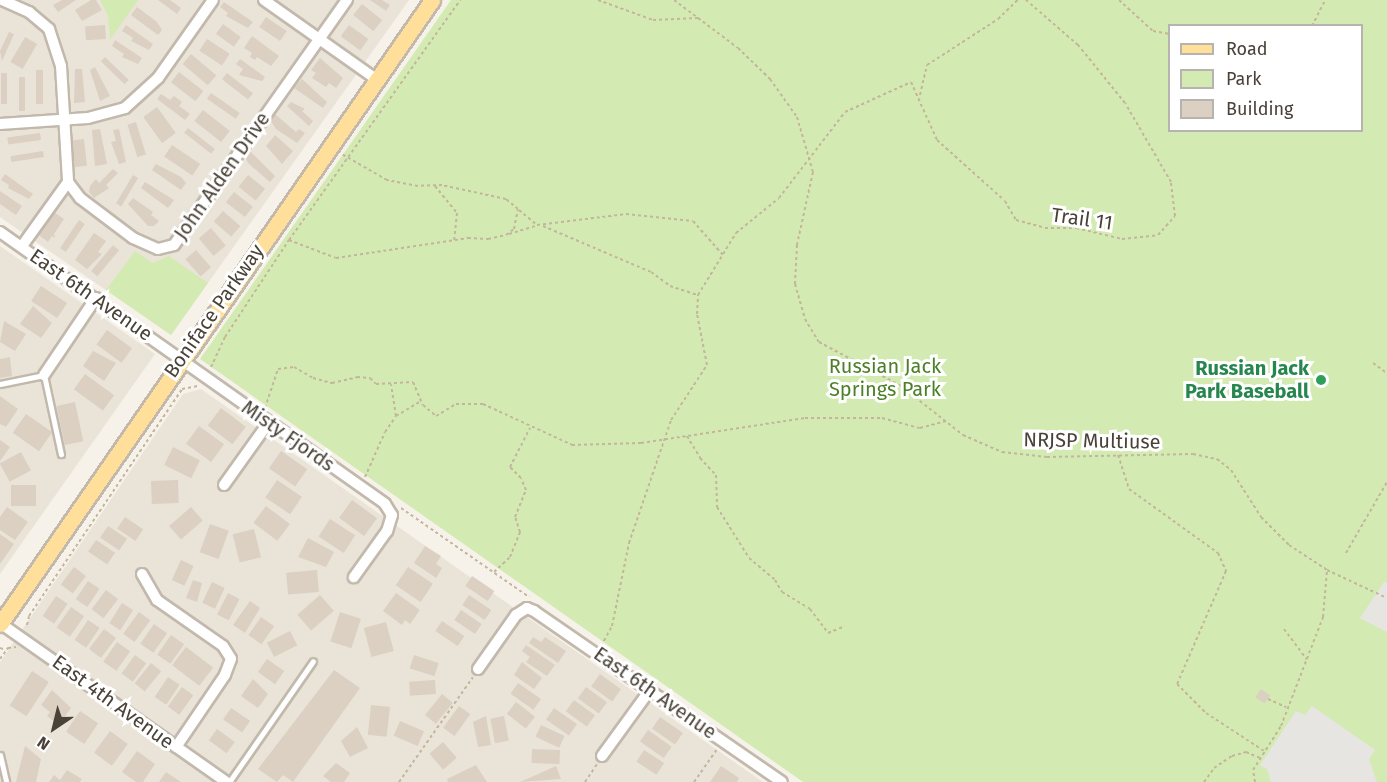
<!DOCTYPE html>
<html>
<head>
<meta charset="utf-8">
<style>
	body { margin:0 }
	#map { position:relative; width:1387px; height:782px; overflow:hidden; background:#f6f2ea; font-family:"Fira Sans",sans-serif }
	div>[style] { position:absolute }
	.residential>* { inset:0; background:#eae4d8 }
	.green>* { inset:0; background:#d3ebb2 }
	.parking>* { inset:0; background:#e7e5e2 }
	.building>* { inset:0; background:#dbd0c2; transform-origin:0 0 }
	.path>* { height:2px; margin-top:-1px; transform-origin:0; background:repeating-linear-gradient(90deg,#c4b59d 0 3px,transparent 0 6px) }
	.roads { filter:drop-shadow(2px 0 #c2b9ac) drop-shadow(-2px 0 #c2b9ac) drop-shadow(0 2px #c2b9ac) drop-shadow(0 -2px #c2b9ac) }
	.lane>* { height:5px; margin:-2.5px; padding:0 2.5px; transform-origin:2.5px; border-radius:2.5px; background:#fff }
	.street>* { height:10px; margin:-5px; padding:0 5px; transform-origin:5px; border-radius:5px; background:#fff }
	.primary>* { height:15px; margin:-7.5px; padding:0 7.5px; transform-origin:7.5px; border-radius:7.5px; background:#ffdf9a }
	.dots>* { width:16px; height:16px; translate:-50% -50%; box-sizing:border-box; border:3px solid #fff; border-radius:50% }
	span { translate:-50% -50%; white-space:nowrap; text-align:center; line-height:1.15; -webkit-text-stroke:6px #fff; paint-order:stroke }
	.street-label { font-size:20px; color:#4a4238 }
	.park-label { font-size:20px; color:#4b8027 }
	.leisure-label { font-size:20px; color:#27864d; font-weight:700 }
	.right { translate:-100% -50%; text-align:right }
	.legend { position:absolute; left:1168px; top:24px; width:195px; height:108px; box-sizing:border-box; background:#fff; border:2px solid #b7b3af; margin:0; padding:8px 10px; list-style:none; font-size:18px; color:#4a4238 }
	.legend li { display:flex; align-items:center; gap:12px; height:30px }
	.legend b { width:30px; border:2px solid #b7b3af }
	.north { position:absolute; left:24px; top:698px; width:60px; height:60px; -webkit-text-stroke:4px #fff; paint-order:stroke; rotate:215deg; font-size:16px; font-weight:700; line-height:24px; text-align:center; color:#4a4238 }
	.north::after { content:''; display:block; margin:auto; width:21px; height:27px; background:#4a4238; clip-path:polygon(50% 0,100% 100%,50% 72%,0 100%) }
</style>
</head>
<body>
<div id="map">
	<div class="residential">
		<div style="clip-path:polygon(0 0,409px 0,171px 335px,0 217px)"></div>
		<div style="clip-path:polygon(0 246px,155px 354px,0 574px)"></div>
		<div style="clip-path:polygon(201px 389px,763px 782px,0 782px,0 662px,183px 394px)"></div>
	</div>
	<div class="green">
		<div style="clip-path:polygon(100px 0,138px 0,110px 40px,108px 16px)"></div>
		<div style="clip-path:polygon(evenodd,451px 0,1387px 0,1387px 782px,803px 782px,200px 359px,451px 0,1170px 26px,1362px 26px,1362px 130px,1170px 130px,1170px 26px)"></div>
		<div style="clip-path:polygon(135px 251px,153px 263px,169px 256px,208px 283px,171px 335px,106px 290px)"></div>
	</div>
	<div class="parking">
		<div style="clip-path:polygon(1384px 582px,1387px 583px,1387px 632px,1360px 618px)"></div>
		<div style="clip-path:polygon(1312px 706px,1375px 750px,1369px 759px,1377px 782px,1271px 782px,1267px 769px,1260px 765px,1296px 711px,1305px 715px)"></div>
	</div>
	<div class="building">
		<div style="clip-path:polygon(62px 0,76px 0,58px 12px,53px 5px)"></div>
		<div style="clip-path:polygon(91px 0,96px 0,102px 10px,82px 21px,75px 10px)"></div>
		<div style="clip-path:polygon(158px 0,170px 0,181px 8px,177px 14px)"></div>
		<div style="clip-path:polygon(370px 0,382px 0,390px 5px,386px 11px)"></div>
		<div style="clip-path:polygon(224px 2px,253px 22px,248px 28px,226px 16px,228px 13px,220px 7px)"></div>
		<div style="left:362px;top:4px;width:26px;height:14px;rotate:39deg"></div>
		<div style="clip-path:polygon(137px 7px,157px 22px,162px 30px,158px 35px,131px 15px)"></div>
		<div style="left:266px;top:17px;width:25px;height:12px;rotate:34deg"></div>
		<div style="left:223px;top:24px;width:22px;height:12px;rotate:36deg"></div>
		<div style="left:105px;top:25px;width:14px;height:20px;rotate:86deg"></div>
		<div style="clip-path:polygon(126px 25px,153px 44px,149px 50px,131px 41px,133px 38px,122px 31px)"></div>
		<div style="left:349px;top:25px;width:24px;height:14px;rotate:36deg"></div>
		<div style="clip-path:polygon(9px 32px,14px 34px,2px 61px,0 51px)"></div>
		<div style="clip-path:polygon(252px 36px,279px 56px,271px 66px,257px 57px,255px 60px,250px 57px,252px 53px,244px 48px)"></div>
		<div style="left:25px;top:37px;width:14px;height:29px;rotate:30deg"></div>
		<div style="left:207px;top:39px;width:27px;height:14px;rotate:33deg"></div>
		<div style="clip-path:polygon(115px 40px,142px 58px,138px 64px,122px 57px,124px 54px,112px 46px)"></div>
		<div style="left:191px;top:54px;width:33px;height:13px;rotate:40deg"></div>
		<div style="left:105px;top:57px;width:33px;height:6px;rotate:44deg"></div>
		<div style="clip-path:polygon(320px 58px,343px 78px,336px 88px,329px 83px,326px 87px,312px 78px,316px 73px,311px 70px)"></div>
		<div style="clip-path:polygon(240px 59px,265px 77px,262px 81px,239px 75px,243px 69px,236px 64px)"></div>
		<div style="clip-path:polygon(95px 67px,110px 96px,100px 101px,90px 70px)"></div>
		<div style="clip-path:polygon(75px 69px,82px 69px,85px 102px,74px 103px)"></div>
		<div style="left:36px;top:70px;width:7px;height:34px"></div>
		<div style="left:179px;top:72px;width:31px;height:13px;rotate:38deg"></div>
		<div style="left:7px;top:73px;width:31px;height:6px;rotate:90deg"></div>
		<div style="left:227px;top:73px;width:33px;height:8px;rotate:38deg"></div>
		<div style="left:19px;top:77px;width:6px;height:34px"></div>
		<div style="clip-path:polygon(302px 79px,327px 102px,323px 108px,294px 88px)"></div>
		<div style="left:211px;top:93px;width:35px;height:7px;rotate:35deg"></div>
		<div style="clip-path:polygon(161px 94px,170px 100px,174px 96px,182px 102px,179px 106px,190px 114px,185px 120px,157px 99px)"></div>
		<div style="clip-path:polygon(291px 102px,305px 109px,302px 111px,313px 121px,309px 126px,287px 106px)"></div>
		<div style="left:157px;top:107px;width:32px;height:17px;rotate:54deg"></div>
		<div style="left:203px;top:110px;width:34px;height:14px;rotate:38deg"></div>
		<div style="clip-path:polygon(275px 114px,296px 132px,299px 129px,305px 133px,297px 143px,276px 129px,270px 120px)"></div>
		<div style="left:136px;top:122px;width:34px;height:9px;rotate:73deg"></div>
		<div style="left:188px;top:128px;width:34px;height:6px;rotate:38deg"></div>
		<div style="clip-path:polygon(100px 129px,107px 164px,95px 166px,92px 130px)"></div>
		<div style="clip-path:polygon(119px 129px,126px 162px,119px 164px,111px 142px,116px 141px,113px 130px)"></div>
		<div style="left:40px;top:133px;width:7px;height:33px;rotate:82deg"></div>
		<div style="clip-path:polygon(275px 135px,293px 151px,282px 164px,266px 146px)"></div>
		<div style="left:84px;top:139px;width:27px;height:14px;rotate:84deg"></div>
		<div style="left:172px;top:145px;width:34px;height:14px;rotate:34deg"></div>
		<div style="left:43px;top:151px;width:6px;height:33px;rotate:81deg"></div>
		<div style="clip-path:polygon(250px 151px,275px 176px,270px 182px,248px 163px,245px 157px)"></div>
		<div style="clip-path:polygon(156px 164px,181px 177px,186px 183px,181px 190px,152px 170px)"></div>
		<div style="clip-path:polygon(113px 169px,118px 173px,106px 185px,109px 188px,94px 198px,89px 192px,90px 186px,96px 179px,99px 183px)"></div>
		<div style="clip-path:polygon(5px 174px,33px 194px,29px 199px,8px 188px,9px 185px,1px 180px)"></div>
		<div style="left:133px;top:175px;width:6px;height:33px;rotate:31deg"></div>
		<div style="left:248px;top:175px;width:22px;height:15px;rotate:39deg"></div>
		<div style="clip-path:polygon(145px 182px,174px 200px,168px 208px,141px 188px)"></div>
		<div style="clip-path:polygon(0 191px,22px 206px,16px 215px,0 204px)"></div>
		<div style="left:234px;top:192px;width:24px;height:13px;rotate:38deg"></div>
		<div style="clip-path:polygon(133px 198px,153px 212px,151px 215px,159px 221px,154px 226px,148px 226px,128px 204px)"></div>
		<div style="clip-path:polygon(52px 211px,64px 219px,54px 234px,55px 238px,52px 236px,48px 242px,36px 233px)"></div>
		<div style="left:223px;top:211px;width:23px;height:14px;rotate:41deg"></div>
		<div style="left:79px;top:220px;width:7px;height:34px;rotate:34deg"></div>
		<div style="left:211px;top:228px;width:23px;height:16px;rotate:50deg"></div>
		<div style="clip-path:polygon(94px 233px,106px 241px,98px 252px,102px 254px,87px 269px,75px 260px)"></div>
		<div style="left:113px;top:245px;width:8px;height:34px;rotate:40deg"></div>
		<div style="left:196px;top:250px;width:23px;height:14px;rotate:49deg"></div>
		<div style="left:41px;top:286px;width:31px;height:18px;rotate:33deg"></div>
		<div style="clip-path:polygon(33px 306px,52px 323px,41px 338px,20px 324px)"></div>
		<div style="clip-path:polygon(4px 321px,26px 334px,15px 351px,0 342px)"></div>
		<div style="left:107px;top:330px;width:31px;height:18px;rotate:36deg"></div>
		<div style="clip-path:polygon(93px 351px,116px 363px,104px 381px,83px 366px)"></div>
		<div style="clip-path:polygon(10px 357px,12px 376px,0 378px,0 359px)"></div>
		<div style="left:85px;top:374px;width:36px;height:19px;rotate:36deg"></div>
		<div style="clip-path:polygon(0 396px,18px 409px,6px 427px,0 424px)"></div>
		<div style="left:75px;top:402px;width:40px;height:19px;rotate:78deg"></div>
		<div style="left:221px;top:408px;width:31px;height:22px;rotate:37deg"></div>
		<div style="left:26px;top:414px;width:32px;height:23px;rotate:35deg"></div>
		<div style="left:199px;top:426px;width:31px;height:22px;rotate:36deg"></div>
		<div style="clip-path:polygon(0 440px,10px 447px,0 461px)"></div>
		<div style="left:173px;top:447px;width:30px;height:20px;rotate:26deg"></div>
		<div style="left:281px;top:451px;width:32px;height:21px;rotate:35deg"></div>
		<div style="left:21px;top:452px;width:21px;height:24px;rotate:62deg"></div>
		<div style="left:178px;top:480px;width:23px;height:27px;rotate:88deg"></div>
		<div style="left:277px;top:480px;width:30px;height:21px;rotate:34deg"></div>
		<div style="left:11px;top:485px;width:25px;height:21px"></div>
		<div style="left:352px;top:500px;width:31px;height:22px;rotate:36deg"></div>
		<div style="left:266px;top:506px;width:30px;height:21px;rotate:37deg"></div>
		<div style="clip-path:polygon(7px 507px,28px 522px,15px 540px,0 530px,0 517px)"></div>
		<div style="left:191px;top:507px;width:18px;height:29px;rotate:49deg"></div>
		<div style="left:125px;top:517px;width:22px;height:14px;rotate:34deg"></div>
		<div style="left:330px;top:519px;width:30px;height:21px;rotate:33deg"></div>
		<div style="left:210px;top:524px;width:20px;height:30px;rotate:20deg"></div>
		<div style="left:108px;top:526px;width:23px;height:14px;rotate:34deg"></div>
		<div style="left:254px;top:529px;width:29px;height:22px;rotate:76deg"></div>
		<div style="clip-path:polygon(0 534px,14px 544px,0 564px)"></div>
		<div style="clip-path:polygon(308px 538px,334px 552px,326px 567px,298px 557px)"></div>
		<div style="left:96px;top:540px;width:23px;height:14px;rotate:34deg"></div>
		<div style="clip-path:polygon(425px 546px,441px 556px,436px 564px,442px 568px,436px 578px,414px 563px)"></div>
		<div style="left:181px;top:560px;width:14px;height:22px;rotate:25deg"></div>
		<div style="left:74px;top:567px;width:15px;height:22px;rotate:37deg"></div>
		<div style="left:408px;top:567px;width:30px;height:22px;rotate:34deg"></div>
		<div style="left:317px;top:570px;width:22px;height:31px;rotate:85deg"></div>
		<div style="left:472px;top:576px;width:27px;height:12px;rotate:34deg"></div>
		<div style="clip-path:polygon(193px 580px,202px 583px,197px 602px,186px 598px)"></div>
		<div style="left:88px;top:581px;width:14px;height:22px;rotate:34deg"></div>
		<div style="left:212px;top:582px;width:14px;height:23px;rotate:25deg"></div>
		<div style="left:106px;top:590px;width:15px;height:24px;rotate:37deg"></div>
		<div style="left:228px;top:593px;width:13px;height:24px;rotate:27deg"></div>
		<div style="clip-path:polygon(396px 593px,420px 610px,410px 624px,405px 620px,402px 625px,383px 611px)"></div>
		<div style="left:320px;top:595px;width:21px;height:30px;rotate:49deg"></div>
		<div style="left:469px;top:595px;width:27px;height:12px;rotate:34deg"></div>
		<div style="left:56px;top:596px;width:14px;height:24px;rotate:34deg"></div>
		<div style="clip-path:polygon(250px 601px,260px 608px,245px 633px,233px 625px)"></div>
		<div style="left:122px;top:603px;width:13px;height:24px;rotate:32deg"></div>
		<div style="left:71px;top:607px;width:16px;height:25px;rotate:35deg"></div>
		<div style="left:461px;top:610px;width:25px;height:12px;rotate:34deg"></div>
		<div style="left:139px;top:612px;width:14px;height:27px;rotate:36deg"></div>
		<div style="left:340px;top:612px;width:22px;height:31px;rotate:18deg"></div>
		<div style="left:261px;top:617px;width:16px;height:22px;rotate:35deg"></div>
		<div style="left:88px;top:620px;width:14px;height:24px;rotate:34deg"></div>
		<div style="left:442px;top:621px;width:27px;height:12px;rotate:34deg"></div>
		<div style="left:386px;top:622px;width:30px;height:23px;rotate:75deg"></div>
		<div style="left:154px;top:624px;width:16px;height:24px;rotate:35deg"></div>
		<div style="left:104px;top:629px;width:15px;height:25px;rotate:37deg"></div>
		<div style="left:290px;top:631px;width:16px;height:26px;rotate:63deg"></div>
		<div style="left:171px;top:635px;width:16px;height:24px;rotate:35deg"></div>
		<div style="clip-path:polygon(533px 637px,541px 642px,545px 637px,566px 651px,558px 663px,529px 643px)"></div>
		<div style="left:117px;top:642px;width:16px;height:24px;rotate:35deg"></div>
		<div style="clip-path:polygon(526px 645px,555px 665px,547px 676px,526px 662px,530px 657px,522px 651px)"></div>
		<div style="left:186px;top:647px;width:34px;height:23px;rotate:37deg"></div>
		<div style="left:135px;top:655px;width:14px;height:23px;rotate:36deg"></div>
		<div style="left:414px;top:655px;width:26px;height:14px;rotate:18deg"></div>
		<div style="left:267px;top:659px;width:21px;height:16px;rotate:35deg"></div>
		<div style="clip-path:polygon(522px 662px,542px 678px,534px 689px,514px 675px)"></div>
		<div style="left:151px;top:663px;width:13px;height:26px;rotate:39deg"></div>
		<div style="clip-path:polygon(334px 670px,360px 688px,293px 782px,283px 775px,277px 782px,258px 769px)"></div>
		<div style="left:32px;top:671px;width:20px;height:41px;rotate:33deg"></div>
		<div style="left:600px;top:674px;width:26px;height:15px;rotate:36deg"></div>
		<div style="left:168px;top:677px;width:14px;height:24px;rotate:34deg"></div>
		<div style="clip-path:polygon(253px 679px,268px 694px,258px 708px,241px 696px)"></div>
		<div style="left:435px;top:680px;width:14px;height:26px;rotate:86deg"></div>
		<div style="left:518px;top:683px;width:28px;height:13px;rotate:35deg"></div>
		<div style="left:182px;top:687px;width:14px;height:24px;rotate:36deg"></div>
		<div style="left:586px;top:687px;width:26px;height:14px;rotate:36deg"></div>
		<div style="left:1261px;top:689px;width:11px;height:10px;rotate:34deg"></div>
		<div style="clip-path:polygon(52px 690px,71px 708px,59px 725px,47px 716px,50px 712px,41px 705px)"></div>
		<div style="left:442px;top:694px;width:14px;height:27px;rotate:39deg"></div>
		<div style="left:574px;top:700px;width:26px;height:14px;rotate:36deg"></div>
		<div style="left:516px;top:702px;width:24px;height:15px;rotate:38deg"></div>
		<div style="left:371px;top:705px;width:19px;height:30px;rotate:6deg"></div>
		<div style="left:459px;top:706px;width:14px;height:27px;rotate:36deg"></div>
		<div style="left:231px;top:708px;width:23px;height:14px;rotate:34deg"></div>
		<div style="left:554px;top:708px;width:28px;height:14px;rotate:35deg"></div>
		<div style="left:80px;top:711px;width:22px;height:25px;rotate:34deg"></div>
		<div style="clip-path:polygon(486px 716px,491px 745px,478px 747px,473px 722px)"></div>
		<div style="left:504px;top:716px;width:25px;height:14px;rotate:79deg"></div>
		<div style="left:660px;top:717px;width:28px;height:14px;rotate:35deg"></div>
		<div style="left:400px;top:721px;width:26px;height:16px;rotate:23deg"></div>
		<div style="left:541px;top:725px;width:26px;height:13px;rotate:25deg"></div>
		<div style="clip-path:polygon(357px 727px,368px 748px,350px 757px,341px 741px)"></div>
		<div style="left:217px;top:729px;width:22px;height:14px;rotate:36deg"></div>
		<div style="left:648px;top:730px;width:29px;height:14px;rotate:35deg"></div>
		<div style="left:110px;top:731px;width:22px;height:27px;rotate:36deg"></div>
		<div style="left:443px;top:742px;width:21px;height:18px;rotate:49deg"></div>
		<div style="clip-path:polygon(25px 746px,41px 759px,36px 782px,16px 782px)"></div>
		<div style="left:532px;top:749px;width:28px;height:14px;rotate:2deg"></div>
		<div style="left:644px;top:750px;width:24px;height:14px;rotate:33deg"></div>
		<div style="clip-path:polygon(137px 751px,155px 764px,143px 782px,136px 782px,122px 772px)"></div>
		<div style="clip-path:polygon(336px 763px,350px 773px,344px 782px,331px 782px,323px 776px)"></div>
		<div style="clip-path:polygon(476px 765px,487px 782px,448px 782px,447px 779px)"></div>
		<div style="clip-path:polygon(556px 766px,561px 779px,520px 782px)"></div>
		<div style="clip-path:polygon(721px 766px,739px 778px,737px 782px,710px 782px)"></div>
		<div style="clip-path:polygon(67px 770px,82px 779px,80px 782px,49px 782px,54px 775px,60px 780px)"></div>
		<div style="clip-path:polygon(166px 772px,181px 782px,159px 782px)"></div>
	</div>
	<div class="path">
		<div style="left:598px;top:0;width:59px;rotate:20deg"></div>
		<div style="left:653px;top:20px;width:45px;rotate:-2.5deg"></div>
		<div style="left:674px;top:0;width:80px;rotate:36.9deg"></div>
		<div style="left:738px;top:48px;width:45px;rotate:44.1deg"></div>
		<div style="left:770px;top:79px;width:47px;rotate:54.6deg"></div>
		<div style="left:797px;top:117px;width:57px;rotate:73.8deg"></div>
		<div style="left:813px;top:172px;width:75px;rotate:102.4deg"></div>
		<div style="left:797px;top:245px;width:39px;rotate:93deg"></div>
		<div style="left:795px;top:284px;width:36px;rotate:74deg"></div>
		<div style="left:805px;top:319px;width:27px;rotate:59deg"></div>
		<div style="left:819px;top:342px;width:93px;rotate:28.2deg"></div>
		<div style="left:901px;top:386px;width:79px;rotate:38.3deg"></div>
		<div style="left:963px;top:435px;width:43px;rotate:23.6deg"></div>
		<div style="left:1002px;top:452px;width:45px;rotate:6.3deg"></div>
		<div style="left:1047px;top:457px;width:146px;rotate:-1.2deg"></div>
		<div style="left:1193px;top:454px;width:25px;rotate:12deg"></div>
		<div style="left:1217px;top:459px;width:18px;rotate:38deg"></div>
		<div style="left:1231px;top:470px;width:56px;rotate:57.4deg"></div>
		<div style="left:1261px;top:517px;width:40px;rotate:45deg"></div>
		<div style="left:1289px;top:545px;width:45px;rotate:33.3deg"></div>
		<div style="left:1327px;top:570px;width:66px;rotate:25deg"></div>
		<div style="left:1119px;top:0;width:46px;rotate:42.4deg"></div>
		<div style="left:1153px;top:31px;width:17px;rotate:10deg"></div>
		<div style="left:1312px;top:26px;width:29px;rotate:-63deg"></div>
		<div style="left:920px;top:95px;width:31px;rotate:-77deg"></div>
		<div style="left:927px;top:65px;width:85px;rotate:-32.9deg"></div>
		<div style="left:998px;top:19px;width:28px;rotate:-44deg"></div>
		<div style="left:435px;top:186px;width:35px;rotate:51deg"></div>
		<div style="left:457px;top:213px;width:27px;rotate:96deg"></div>
		<div style="left:519px;top:210px;width:23px;rotate:40deg"></div>
		<div style="left:537px;top:225px;width:90px;rotate:-7deg"></div>
		<div style="left:626px;top:214px;width:67px;rotate:6deg"></div>
		<div style="left:693px;top:221px;width:45px;rotate:48.6deg"></div>
		<div style="left:543px;top:226px;width:117px;rotate:23.1deg"></div>
		<div style="left:651px;top:272px;width:24px;rotate:36deg"></div>
		<div style="left:670px;top:286px;width:29px;rotate:18deg"></div>
		<div style="left:509px;top:234px;width:27px;rotate:-17deg"></div>
		<div style="left:289px;top:240px;width:50px;rotate:21deg"></div>
		<div style="left:336px;top:258px;width:134px;rotate:-8.6deg"></div>
		<div style="left:468px;top:238px;width:20px;rotate:3deg"></div>
		<div style="left:488px;top:239px;width:18px;rotate:-13deg"></div>
		<div style="left:506px;top:235px;width:10px;rotate:-37deg"></div>
		<div style="left:514px;top:229px;width:20px;rotate:-79deg"></div>
		<div style="left:518px;top:209px;width:16px;rotate:-140deg"></div>
		<div style="left:506px;top:199px;width:66px;rotate:-167.7deg"></div>
		<div style="left:442px;top:185px;width:24px;rotate:178deg"></div>
		<div style="left:418px;top:186px;width:32px;rotate:-169deg"></div>
		<div style="left:387px;top:180px;width:54px;rotate:-150.1deg"></div>
		<div style="left:1373px;top:363px;width:17px;rotate:36deg"></div>
		<div style="left:211px;top:367px;width:33px;rotate:-65deg"></div>
		<div style="left:225px;top:337px;width:116px;rotate:-56.6deg"></div>
		<div style="left:289px;top:240px;width:295px;rotate:-54.5deg"></div>
		<div style="left:265px;top:408px;width:41px;rotate:-71.6deg"></div>
		<div style="left:278px;top:369px;width:16px;rotate:-7deg"></div>
		<div style="left:294px;top:367px;width:22px;rotate:30deg"></div>
		<div style="left:313px;top:378px;width:20px;rotate:15deg"></div>
		<div style="left:332px;top:383px;width:26px;rotate:-13deg"></div>
		<div style="left:357px;top:377px;width:13px;rotate:4deg"></div>
		<div style="left:370px;top:378px;width:8px;rotate:45deg"></div>
		<div style="left:376px;top:384px;width:37px;rotate:-3deg"></div>
		<div style="left:413px;top:382px;width:25px;rotate:67deg"></div>
		<div style="left:423px;top:405px;width:17px;rotate:40deg"></div>
		<div style="left:436px;top:416px;width:23px;rotate:-31deg"></div>
		<div style="left:456px;top:404px;width:27px"></div>
		<div style="left:483px;top:404px;width:98px;rotate:24.7deg"></div>
		<div style="left:572px;top:445px;width:69px;rotate:-1.7deg"></div>
		<div style="left:641px;top:443px;width:166px;rotate:-8.7deg"></div>
		<div style="left:805px;top:418px;width:77px"></div>
		<div style="left:882px;top:418px;width:39px;rotate:15deg"></div>
		<div style="left:920px;top:428px;width:27px;rotate:-15deg"></div>
		<div style="left:396px;top:416px;width:29px;rotate:-31deg"></div>
		<div style="left:687px;top:436px;width:26px;rotate:59deg"></div>
		<div style="left:700px;top:458px;width:23px;rotate:47deg"></div>
		<div style="left:716px;top:475px;width:32px;rotate:88deg"></div>
		<div style="left:717px;top:507px;width:60px;rotate:57.9deg"></div>
		<div style="left:749px;top:558px;width:34px;rotate:40deg"></div>
		<div style="left:775px;top:580px;width:14px;rotate:60deg"></div>
		<div style="left:782px;top:592px;width:33px;rotate:31deg"></div>
		<div style="left:810px;top:609px;width:30px;rotate:53deg"></div>
		<div style="left:828px;top:633px;width:18px;rotate:-22deg"></div>
		<div style="left:1118px;top:455px;width:36px;rotate:72deg"></div>
		<div style="left:1129px;top:489px;width:110px;rotate:35.7deg"></div>
		<div style="left:1218px;top:553px;width:20px;rotate:66deg"></div>
		<div style="left:1226px;top:571px;width:123px;rotate:113.4deg"></div>
		<div style="left:1177px;top:684px;width:41px;rotate:45deg"></div>
		<div style="left:1206px;top:713px;width:69px;rotate:33.2deg"></div>
		<div style="left:365px;top:477px;width:49px;rotate:-66deg"></div>
		<div style="left:385px;top:432px;width:19px;rotate:-55deg"></div>
		<div style="left:396px;top:416px;width:32px;rotate:-99deg"></div>
		<div style="left:401px;top:508px;width:156px;rotate:34.8deg"></div>
		<div style="left:1346px;top:553px;width:82px;rotate:-60deg"></div>
		<div style="left:494px;top:572px;width:22px;rotate:-43deg"></div>
		<div style="left:510px;top:557px;width:27px;rotate:-68deg"></div>
		<div style="left:520px;top:532px;width:16px;rotate:-108deg"></div>
		<div style="left:515px;top:517px;width:29px;rotate:-68deg"></div>
		<div style="left:526px;top:490px;width:13px;rotate:-113deg"></div>
		<div style="left:521px;top:478px;width:16px;rotate:-135deg"></div>
		<div style="left:510px;top:467px;width:44px;rotate:-62.9deg"></div>
		<div style="left:27px;top:625px;width:9px;rotate:-77deg"></div>
		<div style="left:29px;top:616px;width:274px;rotate:-56deg"></div>
		<div style="left:182px;top:389px;width:16px;rotate:-11deg"></div>
		<div style="left:1284px;top:629px;width:38px;rotate:53deg"></div>
		<div style="left:601px;top:646px;width:23px;rotate:-61deg"></div>
		<div style="left:612px;top:626px;width:85px;rotate:-78.4deg"></div>
		<div style="left:629px;top:543px;width:130px;rotate:-71.1deg"></div>
		<div style="left:671px;top:420px;width:66px;rotate:-56.8deg"></div>
		<div style="left:707px;top:365px;width:52px;rotate:-101.1deg"></div>
		<div style="left:697px;top:314px;width:19px;rotate:-87deg"></div>
		<div style="left:698px;top:295px;width:73px;rotate:-58.5deg"></div>
		<div style="left:736px;top:233px;width:55px;rotate:-39.1deg"></div>
		<div style="left:779px;top:198px;width:108px;rotate:-52.5deg"></div>
		<div style="left:845px;top:112px;width:72px;rotate:-24.4deg"></div>
		<div style="left:911px;top:82px;width:64px;rotate:65.9deg"></div>
		<div style="left:937px;top:140px;width:91px;rotate:41.9deg"></div>
		<div style="left:1005px;top:201px;width:22px;rotate:60deg"></div>
		<div style="left:1016px;top:220px;width:30px;rotate:15deg"></div>
		<div style="left:1045px;top:228px;width:31px"></div>
		<div style="left:1076px;top:228px;width:47px;rotate:13.4deg"></div>
		<div style="left:1122px;top:239px;width:36px;rotate:-6deg"></div>
		<div style="left:1158px;top:235px;width:25px;rotate:-48deg"></div>
		<div style="left:1175px;top:216px;width:34px;rotate:-97deg"></div>
		<div style="left:1171px;top:182px;width:91px;rotate:-120.2deg"></div>
		<div style="left:1125px;top:103px;width:75px;rotate:-129deg"></div>
		<div style="left:1078px;top:45px;width:69px;rotate:-139.1deg"></div>
		<div style="left:0;top:648px;width:6px;rotate:18deg"></div>
		<div style="left:0;top:659px;width:14px;rotate:-54deg"></div>
		<div style="left:8px;top:648px;width:8px;rotate:-7deg"></div>
		<div style="left:1268px;top:699px;width:20px;rotate:24deg"></div>
		<div style="left:399px;top:782px;width:128px;rotate:-54.8deg"></div>
		<div style="left:585px;top:782px;width:22px;rotate:-56deg"></div>
		<div style="left:694px;top:782px;width:39px;rotate:-55deg"></div>
		<div style="left:1204px;top:782px;width:17px;rotate:-54deg"></div>
		<div style="left:1214px;top:768px;width:22px;rotate:-34deg"></div>
		<div style="left:1232px;top:756px;width:15px;rotate:-16deg"></div>
		<div style="left:1246px;top:752px;width:15px;rotate:23deg"></div>
		<div style="left:1255px;top:782px;width:12px;rotate:-99deg"></div>
		<div style="left:1253px;top:770px;width:52px;rotate:-57.5deg"></div>
		<div style="left:1281px;top:726px;width:117px;rotate:-68.9deg"></div>
		<div style="left:1323px;top:617px;width:47px;rotate:-85.1deg"></div>
	</div>
	<div class="roads">
		<div class="lane">
			<div style="left:0;top:384px;width:45px;rotate:-11.6deg"></div>
			<div style="left:44px;top:375px;width:81px;rotate:77.9deg"></div>
			<div style="left:0;top:755px;width:28px;rotate:77deg"></div>
			<div style="left:229px;top:782px;width:147px;rotate:-55.2deg"></div>
		</div>
		<div class="street">
			<div style="left:2px;top:0;width:30px;rotate:24deg"></div>
			<div style="left:29px;top:12px;width:26px;rotate:40deg"></div>
			<div style="left:49px;top:29px;width:39px;rotate:72deg"></div>
			<div style="left:61px;top:66px;width:116px;rotate:86.5deg"></div>
			<div style="left:68px;top:182px;width:79px;rotate:125.7deg"></div>
			<div style="left:264px;top:0;width:137px;rotate:35.2deg"></div>
			<div style="left:0;top:124px;width:88px;rotate:-3.9deg"></div>
			<div style="left:88px;top:118px;width:38px;rotate:-15deg"></div>
			<div style="left:125px;top:108px;width:45px;rotate:-42.3deg"></div>
			<div style="left:158px;top:78px;width:95px;rotate:-54.8deg"></div>
			<div style="left:68px;top:182px;width:20px;rotate:53deg"></div>
			<div style="left:80px;top:198px;width:66px;rotate:37deg"></div>
			<div style="left:133px;top:238px;width:27px;rotate:24deg"></div>
			<div style="left:158px;top:249px;width:16px;rotate:-14deg"></div>
			<div style="left:174px;top:245px;width:300px;rotate:-54.8deg"></div>
			<div style="left:0;top:232px;width:471px;rotate:35.2deg"></div>
			<div style="left:385px;top:504px;width:13px;rotate:58deg"></div>
			<div style="left:392px;top:515px;width:17px;rotate:107deg"></div>
			<div style="left:387px;top:531px;width:57px;rotate:125.7deg"></div>
			<div style="left:44px;top:375px;width:93px;rotate:-56deg"></div>
			<div style="left:224px;top:485px;width:77px;rotate:-54.5deg"></div>
			<div style="left:142px;top:574px;width:30px;rotate:60deg"></div>
			<div style="left:157px;top:600px;width:80px;rotate:34.9deg"></div>
			<div style="left:223px;top:646px;width:15px;rotate:58deg"></div>
			<div style="left:231px;top:659px;width:17px;rotate:111deg"></div>
			<div style="left:225px;top:675px;width:87px;rotate:124.2deg"></div>
			<div style="left:0;top:623px;width:276px;rotate:35.1deg"></div>
			<div style="left:478px;top:669px;width:66px;rotate:-54.9deg"></div>
			<div style="left:516px;top:615px;width:13px;rotate:-32deg"></div>
			<div style="left:527px;top:608px;width:8px;rotate:23deg"></div>
			<div style="left:534px;top:611px;width:301px;rotate:34.6deg"></div>
			<div style="left:602px;top:756px;width:82px;rotate:-54deg"></div>
		</div>
		<div class="primary">
			<div style="left:0;top:624px;width:759px;rotate:-55.3deg"></div>
		</div>
	</div>
	<div class="dots">
		<div style="left:1321px;top:380px;background:#2e9e5b"></div>
	</div>
	<div class="street-label">
		<span style="left:222px;top:176px;rotate:-55deg">John Alden Drive</span>
		<span style="left:1082px;top:219px;rotate:8deg">Trail 11</span>
		<span style="left:91px;top:295px;rotate:35deg">East 6th Avenue</span>
		<span style="left:214px;top:311px;rotate:-55deg">Boniface Parkway</span>
		<span style="left:288px;top:436px;rotate:35deg">Misty Fjords</span>
		<span style="left:1092px;top:441px;rotate:1deg">NRJSP Multiuse</span>
		<span style="left:655px;top:693px;rotate:35deg">East 6th Avenue</span>
		<span style="left:113px;top:702px;rotate:36deg">East 4th Avenue</span>
	</div>
	<div class="park-label">
		<span style="left:885px;top:378px">Russian Jack<br>Springs Park</span>
	</div>
	<div class="leisure-label">
		<span class="right" style="left:1309px;top:380px">Russian Jack<br>Park Baseball</span>
	</div>
	<ul class="legend">
	<li><b style="height:8px;background:#ffdf9a"></b>Road</li>
	<li><b style="height:16px;background:#d3ebb2"></b>Park</li>
	<li><b style="height:16px;background:#dbd0c2"></b>Building</li>
	</ul>
	<div class="north">N</div>
</div>
</body>
</html>
